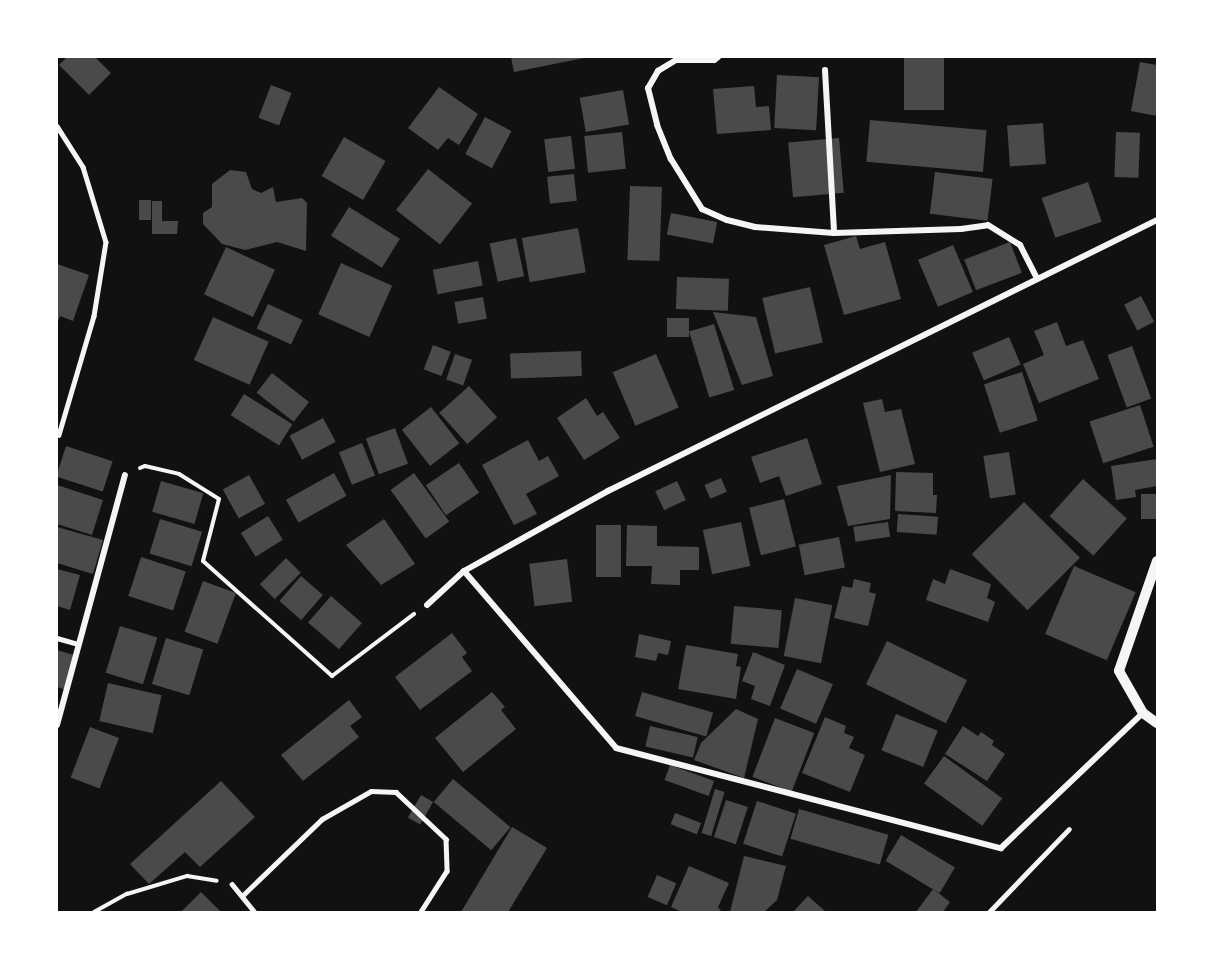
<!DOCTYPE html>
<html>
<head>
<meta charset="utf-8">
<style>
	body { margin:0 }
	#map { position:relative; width:1214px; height:969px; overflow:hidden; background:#111; font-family:Ubuntu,sans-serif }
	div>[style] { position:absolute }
	.building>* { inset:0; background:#4a4a4a; transform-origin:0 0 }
	.path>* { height:4px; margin:-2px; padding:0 2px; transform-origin:2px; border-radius:2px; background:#f5f5f5 }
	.service>* { height:4.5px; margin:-2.25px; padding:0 2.25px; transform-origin:2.25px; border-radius:2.25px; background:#f5f5f5 }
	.pedestrian>* { height:5px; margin:-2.5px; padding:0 2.5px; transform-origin:2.5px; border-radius:2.5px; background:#f5f5f5 }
	.minor>* { height:6px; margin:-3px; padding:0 3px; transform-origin:3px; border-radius:3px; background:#f5f5f5 }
	.tertiary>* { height:10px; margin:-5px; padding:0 5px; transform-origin:5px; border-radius:5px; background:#f5f5f5 }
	span { translate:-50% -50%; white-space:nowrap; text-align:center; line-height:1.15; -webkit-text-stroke:6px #fff; paint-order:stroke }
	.frame { position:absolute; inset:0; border:58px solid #fff; pointer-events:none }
</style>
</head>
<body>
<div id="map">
	<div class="building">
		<div style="clip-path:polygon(67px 57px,95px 57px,111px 73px,89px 95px,59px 65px)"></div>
		<div style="clip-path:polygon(511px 57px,584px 57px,584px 58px,514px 72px)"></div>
		<div style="left:904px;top:57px;width:40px;height:53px"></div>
		<div style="clip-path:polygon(1140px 62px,1157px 65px,1157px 116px,1131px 111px)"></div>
		<div style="left:777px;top:75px;width:42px;height:53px;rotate:3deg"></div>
		<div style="left:271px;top:85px;width:22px;height:35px;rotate:21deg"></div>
		<div style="clip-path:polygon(754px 86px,756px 107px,769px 106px,771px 130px,717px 134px,713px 89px)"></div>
		<div style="clip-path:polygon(439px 87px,478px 114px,459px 145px,448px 138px,438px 150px,408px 128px)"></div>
		<div style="left:623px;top:90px;width:35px;height:44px;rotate:80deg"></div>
		<div style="left:485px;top:117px;width:30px;height:42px;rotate:28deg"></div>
		<div style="left:870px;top:120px;width:117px;height:42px;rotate:5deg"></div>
		<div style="left:1043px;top:123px;width:41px;height:36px;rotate:86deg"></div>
		<div style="left:622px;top:132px;width:37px;height:38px;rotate:84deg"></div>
		<div style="left:1116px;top:132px;width:24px;height:45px;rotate:2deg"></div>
		<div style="left:571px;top:136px;width:33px;height:27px;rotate:83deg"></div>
		<div style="left:344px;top:137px;width:48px;height:45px;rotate:30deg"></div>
		<div style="left:839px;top:138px;width:55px;height:51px;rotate:85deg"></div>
		<div style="left:428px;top:169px;width:56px;height:52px;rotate:38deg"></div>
		<div style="clip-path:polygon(230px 170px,246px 172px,252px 189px,261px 193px,273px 187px,276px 202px,302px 198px,307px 203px,306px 251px,277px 242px,245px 250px,222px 244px,203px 224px,203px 213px,212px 207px,212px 184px)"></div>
		<div style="left:935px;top:172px;width:58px;height:42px;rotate:7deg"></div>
		<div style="left:574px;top:174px;width:27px;height:27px;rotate:84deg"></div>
		<div style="left:1088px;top:182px;width:42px;height:49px;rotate:71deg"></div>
		<div style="left:630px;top:186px;width:32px;height:74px;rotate:2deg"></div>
		<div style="left:139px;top:200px;width:12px;height:20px"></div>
		<div style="clip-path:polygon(152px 201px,162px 201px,162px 221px,178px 221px,177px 234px,152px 234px)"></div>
		<div style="left:349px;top:207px;width:60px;height:34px;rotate:32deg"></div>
		<div style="left:671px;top:213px;width:47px;height:22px;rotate:11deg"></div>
		<div style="left:578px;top:228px;width:45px;height:57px;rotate:80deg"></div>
		<div style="clip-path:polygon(856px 236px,860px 249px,885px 242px,901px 299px,844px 315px,824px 245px)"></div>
		<div style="left:516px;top:238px;width:39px;height:27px;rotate:78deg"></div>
		<div style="left:1010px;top:242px;width:33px;height:49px;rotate:69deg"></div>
		<div style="left:953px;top:245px;width:51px;height:38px;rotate:67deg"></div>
		<div style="left:226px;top:247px;width:54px;height:52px;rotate:25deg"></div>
		<div style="left:478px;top:261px;width:25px;height:46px;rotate:79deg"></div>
		<div style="left:341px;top:263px;width:56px;height:56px;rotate:24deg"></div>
		<div style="clip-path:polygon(57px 264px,89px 275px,73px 321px,60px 316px,57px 324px)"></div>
		<div style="left:677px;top:277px;width:52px;height:32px;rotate:2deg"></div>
		<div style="left:810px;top:287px;width:57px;height:49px;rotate:77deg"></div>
		<div style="left:1141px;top:296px;width:29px;height:19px;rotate:63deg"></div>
		<div style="left:483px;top:297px;width:22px;height:29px;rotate:80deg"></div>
		<div style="left:268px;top:304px;width:38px;height:27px;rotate:25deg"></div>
		<div style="clip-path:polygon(713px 312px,756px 317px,773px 376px,742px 385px)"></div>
		<div style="left:213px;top:317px;width:61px;height:47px;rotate:24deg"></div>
		<div style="left:667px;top:318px;width:22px;height:19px"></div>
		<div style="clip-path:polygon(1057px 322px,1066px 346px,1083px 340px,1099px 379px,1039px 403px,1023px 364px,1044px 355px,1034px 331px)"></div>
		<div style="left:714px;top:324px;width:69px;height:26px;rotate:73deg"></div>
		<div style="left:1009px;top:337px;width:30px;height:40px;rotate:67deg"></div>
		<div style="left:433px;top:345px;width:19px;height:26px;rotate:21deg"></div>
		<div style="left:1132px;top:346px;width:56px;height:26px;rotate:70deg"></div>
		<div style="left:581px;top:351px;width:25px;height:71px;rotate:88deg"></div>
		<div style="left:455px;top:354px;width:18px;height:27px;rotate:19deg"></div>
		<div style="left:656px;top:354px;width:58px;height:47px;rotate:67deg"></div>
		<div style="left:1022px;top:372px;width:51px;height:40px;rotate:72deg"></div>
		<div style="left:272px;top:373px;width:47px;height:25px;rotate:38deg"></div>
		<div style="left:469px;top:386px;width:42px;height:40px;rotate:48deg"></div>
		<div style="left:244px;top:394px;width:57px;height:25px;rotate:32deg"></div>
		<div style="clip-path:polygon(586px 398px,597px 416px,603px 412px,620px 438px,584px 460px,557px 418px)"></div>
		<div style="clip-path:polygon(882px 399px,885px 412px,901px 409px,915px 464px,880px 472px,863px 403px)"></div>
		<div style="left:1140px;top:405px;width:44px;height:53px;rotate:72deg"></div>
		<div style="left:431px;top:407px;width:46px;height:37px;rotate:52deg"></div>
		<div style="left:323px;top:418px;width:27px;height:38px;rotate:62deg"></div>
		<div style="left:395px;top:428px;width:38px;height:31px;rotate:70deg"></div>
		<div style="clip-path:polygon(807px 438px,822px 484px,786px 496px,779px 476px,760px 483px,751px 457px)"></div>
		<div style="clip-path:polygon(528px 440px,539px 461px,548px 456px,559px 476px,526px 494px,537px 514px,514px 525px,482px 465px)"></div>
		<div style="left:362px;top:443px;width:35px;height:25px;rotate:68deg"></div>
		<div style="left:66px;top:446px;width:49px;height:32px;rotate:18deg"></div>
		<div style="left:1009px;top:452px;width:43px;height:26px;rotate:81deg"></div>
		<div style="clip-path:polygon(1157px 459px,1157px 486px,1135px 490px,1136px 497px,1116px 500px,1111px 466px)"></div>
		<div style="left:459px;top:463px;width:36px;height:40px;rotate:56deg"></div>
		<div style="clip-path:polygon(896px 472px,933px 473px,933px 495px,937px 495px,936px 513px,895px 511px)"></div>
		<div style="left:334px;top:473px;width:26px;height:55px;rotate:61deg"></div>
		<div style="left:414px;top:473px;width:60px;height:29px;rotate:54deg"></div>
		<div style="left:249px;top:475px;width:33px;height:30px;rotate:61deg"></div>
		<div style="clip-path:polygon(891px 475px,890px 519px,848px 526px,837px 486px)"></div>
		<div style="left:721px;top:478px;width:15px;height:18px;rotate:67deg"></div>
		<div style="left:1083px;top:479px;width:59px;height:50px;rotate:42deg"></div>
		<div style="left:161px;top:481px;width:44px;height:32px;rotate:16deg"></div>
		<div style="left:677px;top:481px;width:21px;height:24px;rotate:65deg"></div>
		<div style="clip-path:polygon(57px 485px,103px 500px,92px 535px,57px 524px)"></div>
		<div style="left:1157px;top:494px;width:25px;height:16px;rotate:90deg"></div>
		<div style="left:784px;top:499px;width:49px;height:36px;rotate:76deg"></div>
		<div style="left:1024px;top:502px;width:79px;height:74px;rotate:45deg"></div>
		<div style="left:898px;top:514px;width:40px;height:18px;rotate:4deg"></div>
		<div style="left:268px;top:516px;width:28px;height:32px;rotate:58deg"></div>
		<div style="left:160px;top:519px;width:44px;height:36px;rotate:17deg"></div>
		<div style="clip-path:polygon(384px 519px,415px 564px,381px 585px,346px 545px)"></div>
		<div style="left:741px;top:522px;width:45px;height:39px;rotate:78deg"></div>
		<div style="left:888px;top:522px;width:15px;height:35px;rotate:82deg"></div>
		<div style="left:596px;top:525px;width:25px;height:52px"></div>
		<div style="clip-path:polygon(627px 525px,657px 526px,657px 546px,699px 547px,699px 570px,680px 570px,680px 585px,651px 584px,652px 566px,626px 566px)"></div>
		<div style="clip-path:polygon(57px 527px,103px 540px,93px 574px,57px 563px)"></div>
		<div style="left:839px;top:537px;width:31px;height:41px;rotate:79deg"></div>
		<div style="left:141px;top:557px;width:47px;height:41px;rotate:18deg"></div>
		<div style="left:286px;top:558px;width:21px;height:37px;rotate:45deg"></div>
		<div style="left:567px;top:559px;width:43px;height:38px;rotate:83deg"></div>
		<div style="left:1074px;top:566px;width:67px;height:74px;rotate:23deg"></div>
		<div style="clip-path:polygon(57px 569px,80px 575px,70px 610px,57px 606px)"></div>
		<div style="clip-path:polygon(950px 569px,991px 584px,987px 598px,995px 602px,988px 622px,926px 600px,933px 579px,945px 584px)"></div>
		<div style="left:301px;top:576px;width:29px;height:33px;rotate:41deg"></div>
		<div style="clip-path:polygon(854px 579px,871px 583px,869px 592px,876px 594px,868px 626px,834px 618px,842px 586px,852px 588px)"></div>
		<div style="left:203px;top:581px;width:35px;height:54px;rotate:20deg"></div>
		<div style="left:331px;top:596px;width:41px;height:35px;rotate:41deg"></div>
		<div style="left:795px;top:598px;width:38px;height:59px;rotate:11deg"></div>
		<div style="left:734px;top:606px;width:48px;height:38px;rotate:5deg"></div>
		<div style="left:120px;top:626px;width:39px;height:49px;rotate:17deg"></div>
		<div style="clip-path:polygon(452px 633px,467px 653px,462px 657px,472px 671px,420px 710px,395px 677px)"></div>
		<div style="clip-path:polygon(639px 634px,671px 641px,668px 655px,658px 653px,656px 661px,635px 657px)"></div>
		<div style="left:166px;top:638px;width:39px;height:48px;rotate:17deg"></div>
		<div style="left:887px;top:641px;width:89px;height:48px;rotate:26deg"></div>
		<div style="clip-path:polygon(686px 645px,738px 654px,736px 666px,741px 667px,736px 699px,678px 689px)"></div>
		<div style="clip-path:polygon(57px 650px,74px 655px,64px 689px,57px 687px)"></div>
		<div style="clip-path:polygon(753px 652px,785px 665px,770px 706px,751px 699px,755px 686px,742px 681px)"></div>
		<div style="left:797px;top:669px;width:39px;height:43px;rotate:23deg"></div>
		<div style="left:108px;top:683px;width:55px;height:39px;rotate:13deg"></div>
		<div style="clip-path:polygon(492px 692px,505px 707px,501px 710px,516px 729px,463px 772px,435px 738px)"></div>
		<div style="left:642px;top:692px;width:74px;height:25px;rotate:16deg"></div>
		<div style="clip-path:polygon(349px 700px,362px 717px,350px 726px,359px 737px,303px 781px,281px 755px)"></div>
		<div style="clip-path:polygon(736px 709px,758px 719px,744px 778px,694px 760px,701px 743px)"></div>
		<div style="left:896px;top:714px;width:45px;height:39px;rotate:22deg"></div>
		<div style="clip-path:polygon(825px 717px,846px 726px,844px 733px,854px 737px,849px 748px,865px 755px,850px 792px,802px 773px)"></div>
		<div style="left:775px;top:718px;width:42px;height:63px;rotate:21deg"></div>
		<div style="left:650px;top:726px;width:49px;height:21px;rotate:13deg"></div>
		<div style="clip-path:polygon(963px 726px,978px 736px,981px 732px,994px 741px,992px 745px,1005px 754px,987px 781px,945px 754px)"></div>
		<div style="left:90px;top:727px;width:31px;height:54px;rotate:21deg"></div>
		<div style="left:944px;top:756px;width:72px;height:34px;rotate:36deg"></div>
		<div style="left:670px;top:765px;width:47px;height:16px;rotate:20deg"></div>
		<div style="left:453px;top:779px;width:75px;height:30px;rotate:40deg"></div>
		<div style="clip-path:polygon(221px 781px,255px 817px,200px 867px,185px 852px,149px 884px,130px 864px)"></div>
		<div style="left:715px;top:789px;width:10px;height:46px;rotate:17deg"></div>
		<div style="left:421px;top:795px;width:14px;height:26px;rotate:30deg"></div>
		<div style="left:726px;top:800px;width:23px;height:39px;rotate:18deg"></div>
		<div style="left:757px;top:801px;width:41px;height:45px;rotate:18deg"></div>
		<div style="left:799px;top:809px;width:93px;height:31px;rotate:16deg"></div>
		<div style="left:675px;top:813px;width:28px;height:12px;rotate:21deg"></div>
		<div style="clip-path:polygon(512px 827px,547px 848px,508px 912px,461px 912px)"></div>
		<div style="left:901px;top:835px;width:63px;height:30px;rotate:31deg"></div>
		<div style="clip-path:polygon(744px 856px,786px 866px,777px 900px,764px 912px,730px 912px)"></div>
		<div style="clip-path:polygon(689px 866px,729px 883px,718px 907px,722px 912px,682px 912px,671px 907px)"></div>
		<div style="left:657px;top:875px;width:21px;height:24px;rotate:23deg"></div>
		<div style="clip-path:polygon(933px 889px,950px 902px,943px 912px,916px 912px)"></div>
		<div style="clip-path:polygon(201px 892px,221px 912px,181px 912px)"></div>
		<div style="clip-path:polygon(808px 896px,826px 912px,793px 912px)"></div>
	</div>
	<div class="path">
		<div style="left:140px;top:468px;width:5px;rotate:-22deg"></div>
		<div style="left:145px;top:466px;width:35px;rotate:13deg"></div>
		<div style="left:179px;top:474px;width:47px;rotate:32deg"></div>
		<div style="left:219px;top:499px;width:64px;rotate:104.5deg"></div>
		<div style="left:203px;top:561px;width:173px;rotate:41.7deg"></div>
		<div style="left:332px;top:676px;width:103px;rotate:-37.1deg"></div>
		<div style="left:94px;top:912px;width:38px;rotate:-29deg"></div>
		<div style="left:127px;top:894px;width:63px;rotate:-16.7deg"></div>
		<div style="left:187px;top:876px;width:30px;rotate:9deg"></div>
	</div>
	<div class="service">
		<div style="left:57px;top:126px;width:49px;rotate:57.6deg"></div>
		<div style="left:83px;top:167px;width:78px;rotate:73deg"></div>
		<div style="left:106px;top:242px;width:75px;rotate:99.2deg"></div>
		<div style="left:94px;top:316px;width:124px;rotate:106.4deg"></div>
		<div style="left:57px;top:638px;width:22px;rotate:16deg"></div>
		<div style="left:232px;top:884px;width:36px;rotate:51deg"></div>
		<div style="left:242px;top:896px;width:111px;rotate:-43.9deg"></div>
		<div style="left:322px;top:819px;width:56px;rotate:-29.7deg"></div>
		<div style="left:371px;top:791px;width:25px;rotate:2deg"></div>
		<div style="left:396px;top:792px;width:69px;rotate:43.2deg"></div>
		<div style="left:446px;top:839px;width:32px;rotate:88deg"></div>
		<div style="left:447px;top:871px;width:49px;rotate:122.4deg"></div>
	</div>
	<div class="pedestrian">
		<div style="left:989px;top:912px;width:115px;rotate:-46.1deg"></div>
	</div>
	<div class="minor">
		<div style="left:718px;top:57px;width:5px;rotate:143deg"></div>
		<div style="left:714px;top:60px;width:38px;rotate:180deg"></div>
		<div style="left:676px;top:60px;width:21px;rotate:149deg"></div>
		<div style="left:658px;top:71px;width:20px;rotate:120deg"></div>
		<div style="left:648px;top:88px;width:38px;rotate:76deg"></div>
		<div style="left:657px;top:125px;width:37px;rotate:68deg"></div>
		<div style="left:671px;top:159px;width:59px;rotate:58.2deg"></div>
		<div style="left:702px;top:209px;width:27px;rotate:24deg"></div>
		<div style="left:727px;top:220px;width:29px;rotate:14deg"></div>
		<div style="left:755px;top:227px;width:79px;rotate:4.3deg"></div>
		<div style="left:834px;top:233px;width:127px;rotate:-1.8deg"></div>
		<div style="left:961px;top:229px;width:27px;rotate:-8deg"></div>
		<div style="left:988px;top:225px;width:38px;rotate:32deg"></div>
		<div style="left:1020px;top:245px;width:38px;rotate:63deg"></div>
		<div style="left:825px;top:70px;width:163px;rotate:86.8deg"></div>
		<div style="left:464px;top:571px;width:233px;rotate:49.3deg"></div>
		<div style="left:616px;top:748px;width:398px;rotate:14.6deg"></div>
		<div style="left:1001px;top:848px;width:196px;rotate:-43.6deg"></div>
		<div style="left:427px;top:605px;width:50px;rotate:-42.6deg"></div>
		<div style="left:464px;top:571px;width:165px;rotate:-29.1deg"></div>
		<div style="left:608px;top:491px;width:612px;rotate:-26.27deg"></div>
		<div style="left:57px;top:725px;width:259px;rotate:-74.8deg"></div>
	</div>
	<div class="tertiary">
		<div style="left:1157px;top:561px;width:116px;rotate:109.1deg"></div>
		<div style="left:1119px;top:671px;width:48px;rotate:60.3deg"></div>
		<div style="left:1143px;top:713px;width:17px;rotate:36deg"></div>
	</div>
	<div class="frame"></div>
</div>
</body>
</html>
